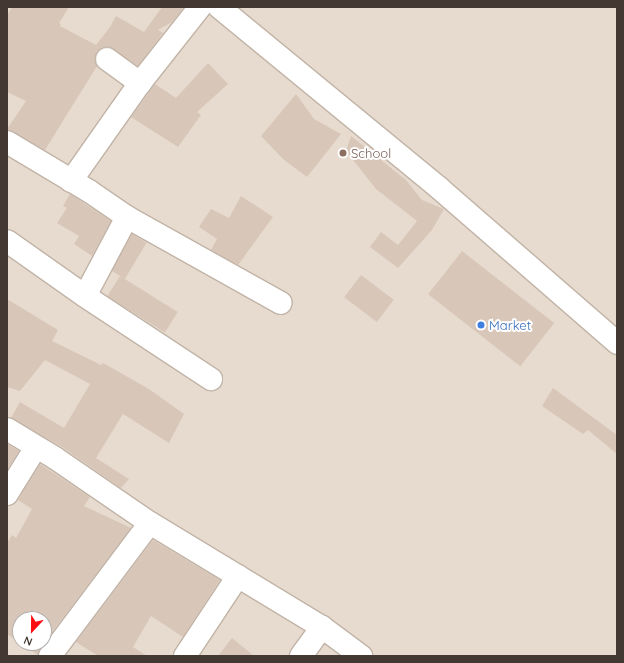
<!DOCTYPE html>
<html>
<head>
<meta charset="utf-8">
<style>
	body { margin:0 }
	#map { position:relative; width:624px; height:663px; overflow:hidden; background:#f2eae1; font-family:Quicksand,sans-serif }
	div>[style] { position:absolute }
	.residential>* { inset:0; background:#e7dbcf }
	.building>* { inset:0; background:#d8c6b9; transform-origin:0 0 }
	.roads { filter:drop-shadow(1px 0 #c1b3a6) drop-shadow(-1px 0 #c1b3a6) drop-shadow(0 1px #c1b3a6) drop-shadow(0 -1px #c1b3a6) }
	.minor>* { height:22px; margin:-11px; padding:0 11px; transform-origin:11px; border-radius:11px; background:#fff }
	.dots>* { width:11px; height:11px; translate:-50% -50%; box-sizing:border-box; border:2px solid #fff; border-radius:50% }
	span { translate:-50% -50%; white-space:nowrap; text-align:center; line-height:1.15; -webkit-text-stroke:4px #fff; paint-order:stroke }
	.education-label { font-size:13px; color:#785e54 }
	.left { translate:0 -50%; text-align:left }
	.shop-label { font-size:13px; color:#366cbe }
	.frame { position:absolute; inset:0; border:8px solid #443932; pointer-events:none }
	.north { position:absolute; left:12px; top:611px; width:40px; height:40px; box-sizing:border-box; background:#fff; border:1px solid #b4b0ad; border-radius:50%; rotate:202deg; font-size:11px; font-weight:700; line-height:16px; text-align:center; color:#443932 }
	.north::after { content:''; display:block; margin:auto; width:14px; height:18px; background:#ff0b14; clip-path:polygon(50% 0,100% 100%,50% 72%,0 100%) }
</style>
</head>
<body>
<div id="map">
	<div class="residential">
		<div style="clip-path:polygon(evenodd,7px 7px,617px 7px,617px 656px,7px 656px,7px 7px,20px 619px,44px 619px,44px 643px,20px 643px,20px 619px)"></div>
	</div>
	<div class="building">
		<div style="clip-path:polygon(12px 7px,69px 7px,59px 23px,61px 24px,60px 26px,96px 45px,110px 27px,116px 16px,144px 32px,162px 7px,184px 7px,172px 22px,158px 30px,163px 33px,138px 66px,109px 47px,102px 47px,97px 51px,95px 58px,97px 66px,45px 150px,7px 129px,26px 101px,7px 92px,7px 15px)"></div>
		<div style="clip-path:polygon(208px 63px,228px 84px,197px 112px,201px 115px,178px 147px,131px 117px,155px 84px,176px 98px)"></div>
		<div style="clip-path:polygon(296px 94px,314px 119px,341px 134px,307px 177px,283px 159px,261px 136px)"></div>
		<div style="clip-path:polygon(351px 136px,406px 180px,422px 200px,444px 209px,432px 230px,398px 268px,370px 247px,381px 232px,398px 245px,417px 221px,376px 189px,346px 151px)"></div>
		<div style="clip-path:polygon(70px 194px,111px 221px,92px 256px,74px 244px,79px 236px,57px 223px,67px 208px,63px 206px)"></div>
		<div style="clip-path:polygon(241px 196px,273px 217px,238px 265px,211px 250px,217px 239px,199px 227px,211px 209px,229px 218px)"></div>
		<div style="left:132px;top:234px;width:17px;height:42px;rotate:31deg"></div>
		<div style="left:462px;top:251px;width:117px;height:55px;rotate:38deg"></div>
		<div style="left:361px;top:275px;width:41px;height:28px;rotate:37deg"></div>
		<div style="left:120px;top:276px;width:68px;height:24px;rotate:32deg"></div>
		<div style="clip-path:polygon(7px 299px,58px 330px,52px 341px,101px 365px,103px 363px,149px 389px,184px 414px,169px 443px,123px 414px,96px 458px,129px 479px,121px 488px,62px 447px,11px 418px,20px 402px,64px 428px,90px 384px,45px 360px,20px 391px,7px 387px)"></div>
		<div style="clip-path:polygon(553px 388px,617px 435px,617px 454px,588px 430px,583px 434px,542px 406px)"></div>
		<div style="clip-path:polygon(7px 444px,19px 451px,7px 470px)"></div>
		<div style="clip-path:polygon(40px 464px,90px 497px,84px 506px,131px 528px,40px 648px,38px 655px,20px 643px,44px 643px,44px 619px,20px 619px,20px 643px,7px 634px,7px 543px,12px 535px,16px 538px,32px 509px,18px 500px)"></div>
		<div style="clip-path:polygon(153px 540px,220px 580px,183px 637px,151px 616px,133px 647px,147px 656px,98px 656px,76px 642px)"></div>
		<div style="clip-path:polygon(232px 638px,254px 656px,218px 656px)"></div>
	</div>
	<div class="roads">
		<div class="minor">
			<div style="left:219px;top:7px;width:285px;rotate:39.4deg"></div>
			<div style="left:439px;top:188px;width:236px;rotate:41deg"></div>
			<div style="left:107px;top:59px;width:41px;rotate:36deg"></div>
			<div style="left:7px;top:142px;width:96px;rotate:30.9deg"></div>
			<div style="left:89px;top:191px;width:46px;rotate:34.4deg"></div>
			<div style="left:127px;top:217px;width:89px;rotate:118deg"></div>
			<div style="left:85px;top:296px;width:95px;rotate:-144.8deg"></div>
			<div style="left:71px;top:181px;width:120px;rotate:-54.9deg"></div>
			<div style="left:140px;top:83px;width:97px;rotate:-51.7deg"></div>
			<div style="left:127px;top:217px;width:176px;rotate:29.2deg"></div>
			<div style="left:85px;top:296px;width:151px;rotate:33.4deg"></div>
			<div style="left:7px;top:429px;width:56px;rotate:31.1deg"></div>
			<div style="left:55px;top:458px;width:115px;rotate:34.4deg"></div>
			<div style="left:150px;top:523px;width:201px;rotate:31.2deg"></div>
			<div style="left:322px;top:627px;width:49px;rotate:36.6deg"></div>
			<div style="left:7px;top:494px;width:55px;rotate:-58.3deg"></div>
			<div style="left:50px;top:656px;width:166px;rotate:-53.1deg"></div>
			<div style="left:185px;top:656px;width:96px;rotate:-56.5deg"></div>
			<div style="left:301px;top:656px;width:36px;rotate:-54deg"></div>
		</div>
	</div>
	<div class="dots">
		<div style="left:343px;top:153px;background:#8d6e63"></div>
		<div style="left:481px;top:325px;background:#3f7fe0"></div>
	</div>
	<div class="education-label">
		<span class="left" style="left:351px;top:153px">School</span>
	</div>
	<div class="shop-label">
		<span class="left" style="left:489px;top:325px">Market</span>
	</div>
	<div class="frame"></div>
	<div class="north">N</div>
</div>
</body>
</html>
